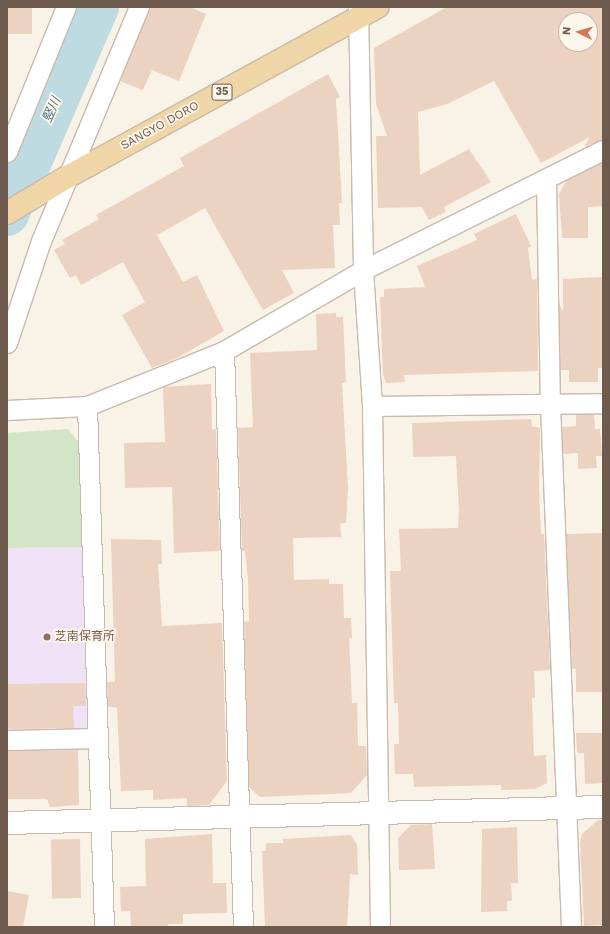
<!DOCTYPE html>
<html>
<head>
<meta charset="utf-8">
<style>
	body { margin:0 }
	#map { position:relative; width:610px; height:934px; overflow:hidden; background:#f9f2e6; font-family:"Work Sans","Noto Sans JP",sans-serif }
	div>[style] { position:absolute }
	.education>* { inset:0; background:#efe2f6 }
	.green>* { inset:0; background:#d3e5c6 }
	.river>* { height:44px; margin:-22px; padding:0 22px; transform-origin:22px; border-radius:22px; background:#bddbe0 }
	.building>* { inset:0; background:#ebd2c1; transform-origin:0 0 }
	.roads { filter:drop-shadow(1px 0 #c9baad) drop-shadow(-1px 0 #c9baad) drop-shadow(0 1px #c9baad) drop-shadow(0 -1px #c9baad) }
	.minor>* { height:19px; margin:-9.5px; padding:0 9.5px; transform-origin:9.5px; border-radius:9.5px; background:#fff }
	.tertiary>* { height:22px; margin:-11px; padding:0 11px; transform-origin:11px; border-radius:11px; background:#fff }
	.primary>* { height:22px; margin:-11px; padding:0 11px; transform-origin:11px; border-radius:11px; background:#f0d5a6 }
	.dots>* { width:11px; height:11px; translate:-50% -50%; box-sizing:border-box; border:2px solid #fdf6eb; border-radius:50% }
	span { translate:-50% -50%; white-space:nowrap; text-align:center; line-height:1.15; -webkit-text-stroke:3.5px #fdf6eb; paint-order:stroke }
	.shield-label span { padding:1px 3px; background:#fdf6eb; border:1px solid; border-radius:3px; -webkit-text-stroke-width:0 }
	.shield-label { font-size:11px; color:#6f5a4e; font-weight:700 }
	.street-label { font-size:12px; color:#6f5a4e }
	.education-label { font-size:12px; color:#785e54 }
	.left { translate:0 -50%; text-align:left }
	.water-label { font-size:13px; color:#4a7780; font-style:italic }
	.frame { position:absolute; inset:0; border:8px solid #6f5a4e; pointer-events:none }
	.north { position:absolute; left:558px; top:12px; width:40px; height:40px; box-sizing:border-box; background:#fdf6eb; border:1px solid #c4b8ac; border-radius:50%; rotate:275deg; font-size:11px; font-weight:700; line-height:16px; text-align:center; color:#6f5a4e }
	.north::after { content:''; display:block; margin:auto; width:14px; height:18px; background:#d57559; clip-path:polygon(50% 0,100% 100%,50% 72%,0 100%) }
</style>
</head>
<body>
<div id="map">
	<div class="education">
		<div style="clip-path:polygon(84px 547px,89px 726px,82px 731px,7px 733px,7px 548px)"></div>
	</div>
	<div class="green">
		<div style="clip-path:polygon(68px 429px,81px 445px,84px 547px,7px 548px,7px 433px)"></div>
	</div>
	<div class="river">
		<div style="left:7px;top:214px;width:226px;rotate:-66.5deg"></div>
	</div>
	<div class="building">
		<div style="left:7px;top:7px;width:25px;height:27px"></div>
		<div style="clip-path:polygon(150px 7px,190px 7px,206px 14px,179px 81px,152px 70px,143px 90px,120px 81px)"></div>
		<div style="clip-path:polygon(evenodd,447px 7px,603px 7px,603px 139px,584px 147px,590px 137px,541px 163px,494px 81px,447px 104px,418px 112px,420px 175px,469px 149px,491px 182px,444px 207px,446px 212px,429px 220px,422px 207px,378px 208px,376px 136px,387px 136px,376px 104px,374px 48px,447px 7px,566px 20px,590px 20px,590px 44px,566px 44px,566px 20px)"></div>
		<div style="clip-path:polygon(328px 74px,340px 97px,336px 99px,342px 203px,339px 203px,340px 225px,333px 225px,335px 268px,282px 270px,294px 293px,263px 310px,205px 208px,157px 235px,183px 282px,197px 275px,224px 331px,177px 358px,152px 368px,122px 315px,145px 302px,123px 262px,81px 285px,76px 275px,70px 278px,54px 250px,65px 244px,62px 240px,99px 219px,96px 215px,184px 166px,180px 158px)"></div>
		<div style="clip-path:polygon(603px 162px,603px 206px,588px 207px,588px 238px,562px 238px,559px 194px,566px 181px)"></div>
		<div style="clip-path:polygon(516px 214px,531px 246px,528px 248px,532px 280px,537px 279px,538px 371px,404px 375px,405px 382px,386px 383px,383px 374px,380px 297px,384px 297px,384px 289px,425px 287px,417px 266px,477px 240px,474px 234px)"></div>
		<div style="clip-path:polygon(603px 277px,603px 368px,598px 368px,598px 382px,569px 382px,569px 370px,560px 370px,559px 304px,563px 312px,563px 279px)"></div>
		<div style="clip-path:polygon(336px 313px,336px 317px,343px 317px,346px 382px,342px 383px,348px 488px,346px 523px,340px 523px,341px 537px,293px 538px,294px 580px,329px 579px,329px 584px,343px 584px,344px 618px,351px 618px,352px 638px,349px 638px,352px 703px,357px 703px,358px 746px,366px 746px,367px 775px,351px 793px,260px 797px,249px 787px,244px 622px,249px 621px,248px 579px,245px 551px,242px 551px,238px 428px,253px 427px,250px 353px,317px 350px,316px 314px)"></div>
		<div style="clip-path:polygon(211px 384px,212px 430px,216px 429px,220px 551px,174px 553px,172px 487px,125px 488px,124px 443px,165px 442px,163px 387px)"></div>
		<div style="clip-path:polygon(576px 414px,594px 414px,595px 429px,600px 429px,602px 456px,596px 456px,597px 468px,578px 469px,578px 453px,563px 454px,562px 427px,576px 426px)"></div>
		<div style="clip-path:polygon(531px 419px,532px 426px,540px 428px,539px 487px,541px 534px,544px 534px,550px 670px,534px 671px,535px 698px,532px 698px,534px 756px,546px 755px,547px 783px,535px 789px,501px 790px,501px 785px,414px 787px,413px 774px,395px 774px,394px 744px,399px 744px,398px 703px,394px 703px,390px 571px,401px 571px,399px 529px,458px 528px,459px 511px,456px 456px,413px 457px,412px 423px)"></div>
		<div style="clip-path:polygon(603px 533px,603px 692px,576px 692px,576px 669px,572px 669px,566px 534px)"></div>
		<div style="clip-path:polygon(111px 539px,161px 540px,162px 564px,158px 564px,162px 626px,222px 623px,227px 781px,209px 805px,187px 806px,187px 798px,153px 800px,153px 790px,121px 791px,117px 708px,108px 706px,107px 682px,115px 682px)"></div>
		<div style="clip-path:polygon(85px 683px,86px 706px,73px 706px,74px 728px,7px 729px,7px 684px)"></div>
		<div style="clip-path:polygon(576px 733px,603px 733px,603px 783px,585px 784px,584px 753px,577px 753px)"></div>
		<div style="clip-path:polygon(78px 750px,79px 805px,50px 807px,47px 799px,7px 799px,7px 751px)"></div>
		<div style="clip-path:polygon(598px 820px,603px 820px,603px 925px,584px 926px,580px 843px,582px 834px)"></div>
		<div style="clip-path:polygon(432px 824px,435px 869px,399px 870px,398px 838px,411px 825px)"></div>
		<div style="clip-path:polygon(517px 827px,518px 883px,511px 883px,512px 901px,507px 901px,507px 911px,481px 912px,482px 829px)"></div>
		<div style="clip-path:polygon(212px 834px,213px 883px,226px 883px,227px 913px,183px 914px,183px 924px,168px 924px,169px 927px,131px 927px,130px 911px,121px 911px,120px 887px,146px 886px,145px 839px)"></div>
		<div style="clip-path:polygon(351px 835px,357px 845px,358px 875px,350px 874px,347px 927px,265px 927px,262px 851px,266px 851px,266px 843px,283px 843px,283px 839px)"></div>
		<div style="left:80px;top:839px;width:59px;height:29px;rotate:89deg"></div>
		<div style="clip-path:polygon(7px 891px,29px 895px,23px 927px,7px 927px)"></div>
	</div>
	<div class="roads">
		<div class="minor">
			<div style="left:358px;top:7px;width:263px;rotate:88.9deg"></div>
			<div style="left:363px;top:270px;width:136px;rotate:86.2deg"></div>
			<div style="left:372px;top:406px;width:521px;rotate:89.12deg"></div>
			<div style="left:7px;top:152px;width:157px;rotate:-67.9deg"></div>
			<div style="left:546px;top:179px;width:225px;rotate:89deg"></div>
			<div style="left:550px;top:404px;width:523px;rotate:87.7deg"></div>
			<div style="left:7px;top:343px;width:108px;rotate:-71.6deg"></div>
			<div style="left:41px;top:241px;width:254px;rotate:-67.3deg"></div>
			<div style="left:224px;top:351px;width:576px;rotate:88.11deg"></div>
			<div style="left:87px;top:406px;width:521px;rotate:88.13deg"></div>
			<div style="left:372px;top:406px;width:231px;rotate:-0.7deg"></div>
			<div style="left:7px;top:410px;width:80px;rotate:-2.9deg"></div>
			<div style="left:87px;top:406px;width:148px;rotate:-21.9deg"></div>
			<div style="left:224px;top:351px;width:161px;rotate:-30.2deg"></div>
			<div style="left:363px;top:270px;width:268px;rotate:-26.6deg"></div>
			<div style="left:7px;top:740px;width:91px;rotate:-1.3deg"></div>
		</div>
		<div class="tertiary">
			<div style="left:7px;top:823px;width:596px;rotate:-1.54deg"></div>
		</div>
		<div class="primary">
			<div style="left:7px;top:213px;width:70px;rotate:-31deg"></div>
			<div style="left:67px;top:177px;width:354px;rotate:-28.7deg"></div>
		</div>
	</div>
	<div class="dots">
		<div style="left:47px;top:637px;background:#8d6e63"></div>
	</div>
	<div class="shield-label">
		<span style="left:222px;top:92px">35</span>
	</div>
	<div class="street-label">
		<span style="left:160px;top:126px;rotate:-29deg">SANGYO DORO</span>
	</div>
	<div class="education-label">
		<span class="left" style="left:55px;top:637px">芝南保育所</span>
	</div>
	<div class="water-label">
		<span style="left:52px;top:110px;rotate:-66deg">竪川</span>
	</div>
	<div class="frame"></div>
	<div class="north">N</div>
</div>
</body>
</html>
